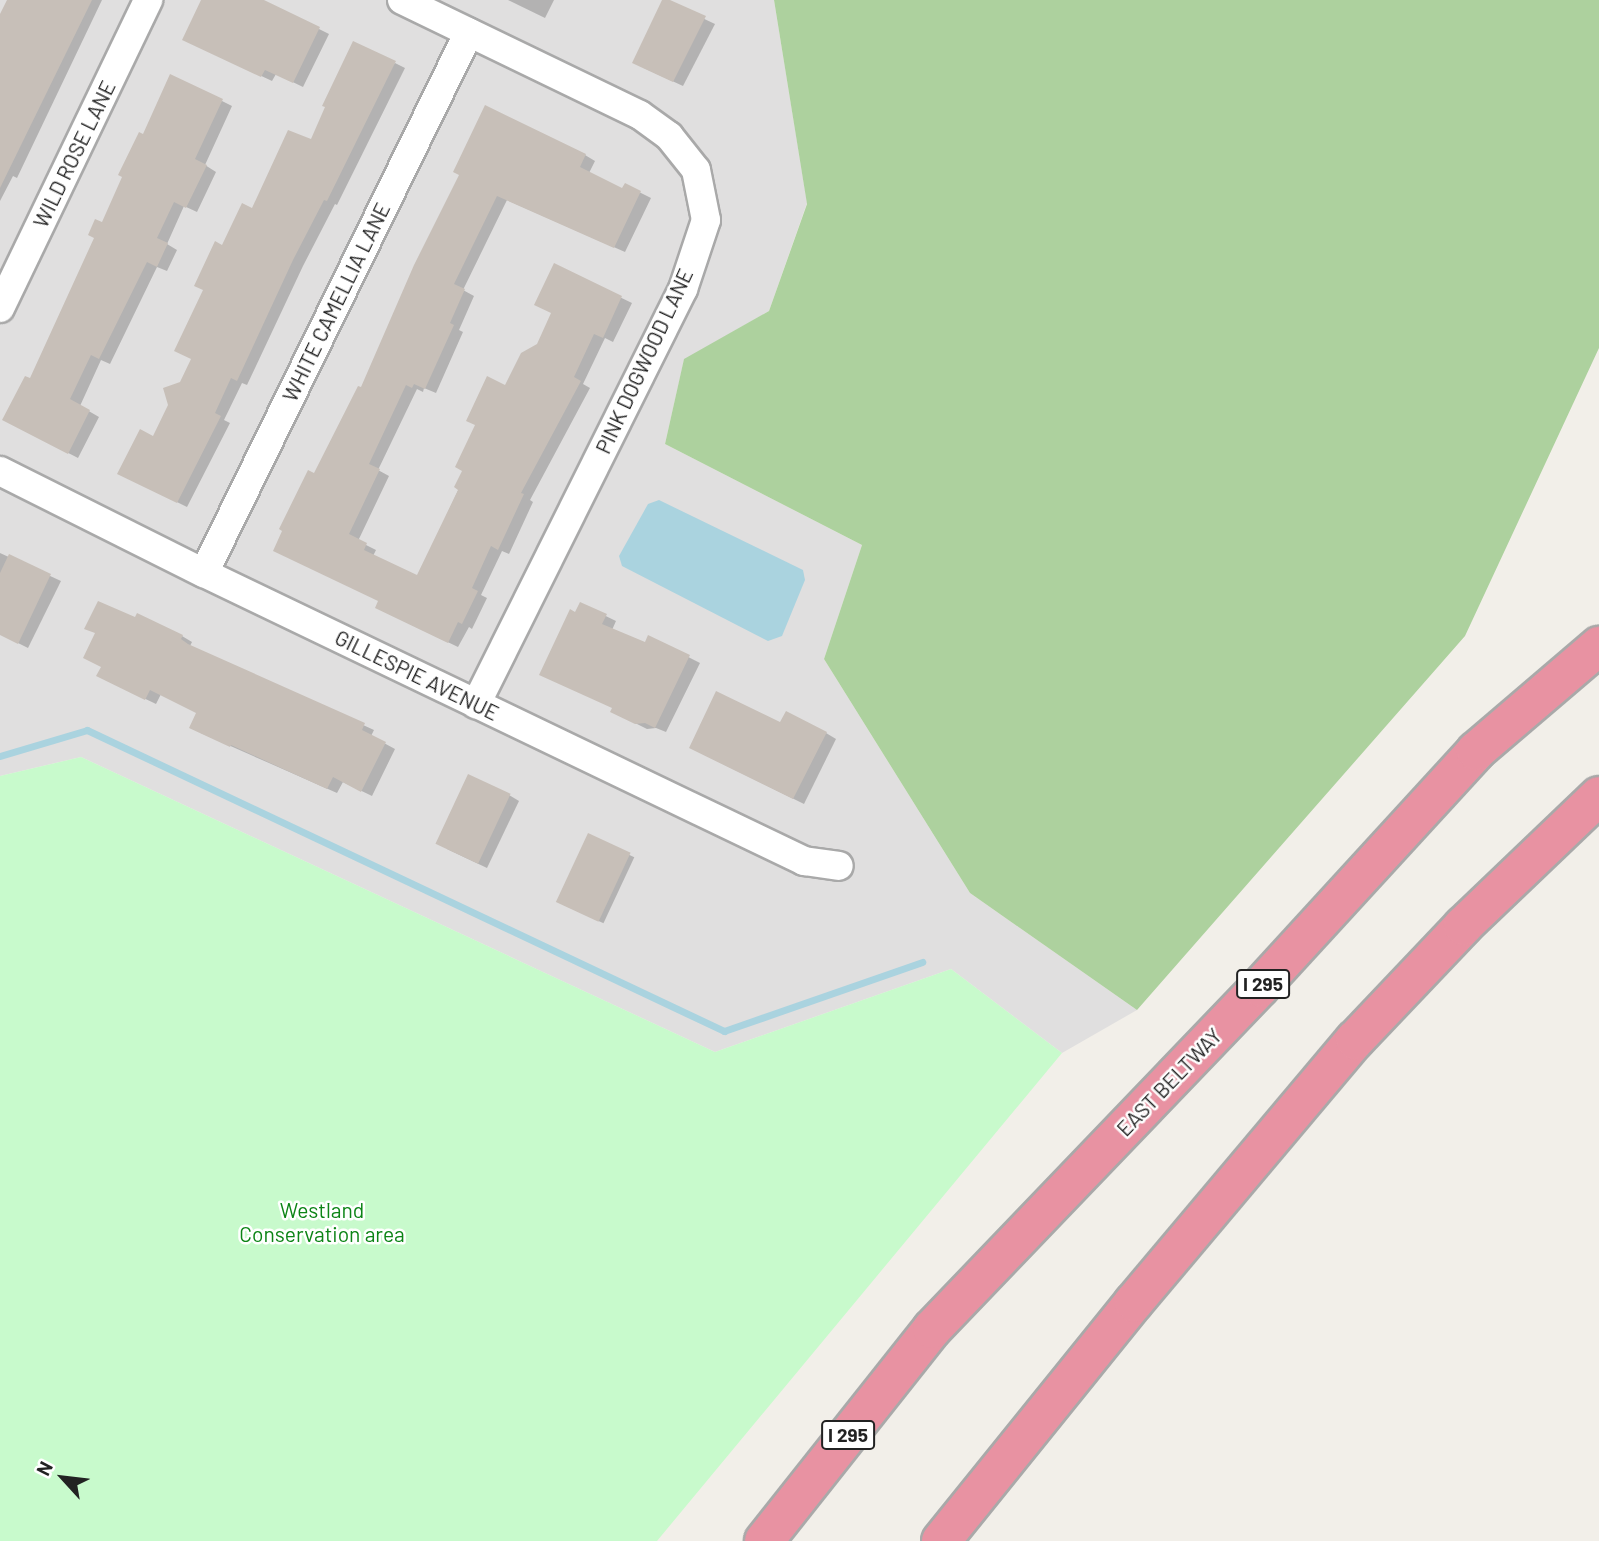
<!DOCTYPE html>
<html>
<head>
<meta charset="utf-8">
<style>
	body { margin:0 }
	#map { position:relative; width:1599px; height:1541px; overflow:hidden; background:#f2efe9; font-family:Barlow,sans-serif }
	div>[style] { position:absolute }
	.residential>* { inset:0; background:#e0dfdf }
	.forest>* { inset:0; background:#add19e }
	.park>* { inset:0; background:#c8facc }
	.water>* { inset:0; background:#aad3df }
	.shadow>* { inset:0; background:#0003; transform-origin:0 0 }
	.stream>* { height:7px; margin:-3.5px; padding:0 3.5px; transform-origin:3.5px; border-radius:3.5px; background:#aad3df }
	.building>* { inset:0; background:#c7bfb8; transform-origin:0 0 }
	.roads { filter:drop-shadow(2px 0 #a9a9a9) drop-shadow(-2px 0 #a9a9a9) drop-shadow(0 2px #a9a9a9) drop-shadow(0 -2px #a9a9a9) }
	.street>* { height:28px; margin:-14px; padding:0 14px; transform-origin:14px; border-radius:14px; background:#fff }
	.highway>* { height:38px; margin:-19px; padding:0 19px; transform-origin:19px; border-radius:19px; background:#e892a2 }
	span { translate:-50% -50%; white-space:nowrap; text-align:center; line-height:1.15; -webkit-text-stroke:5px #fff; paint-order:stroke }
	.shield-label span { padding:2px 5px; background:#fff; border:2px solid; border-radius:5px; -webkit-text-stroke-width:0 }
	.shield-label { font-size:19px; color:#222; font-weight:700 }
	.street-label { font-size:21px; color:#222 }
	.park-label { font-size:21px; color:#0c8416 }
	.north { position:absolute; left:28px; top:1443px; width:70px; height:70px; -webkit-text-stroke:5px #fff; paint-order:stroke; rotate:297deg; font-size:19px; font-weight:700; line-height:28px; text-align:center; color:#222 }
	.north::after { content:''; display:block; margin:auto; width:24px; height:32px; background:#222; clip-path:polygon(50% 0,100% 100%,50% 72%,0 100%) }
</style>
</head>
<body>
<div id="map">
	<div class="residential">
		<div style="clip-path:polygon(0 0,774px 0,807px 203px,769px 311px,684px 360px,665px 444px,862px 545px,824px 659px,970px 893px,1137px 1010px,1062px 1053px,951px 969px,715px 1052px,81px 757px,0 776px)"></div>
	</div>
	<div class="forest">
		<div style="clip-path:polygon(774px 0,1599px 0,1599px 348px,1465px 636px,1137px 1010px,970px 893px,824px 659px,862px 545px,665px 444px,684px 359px,769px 311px,807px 204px)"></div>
	</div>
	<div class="park">
		<div style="clip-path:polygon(81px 757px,715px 1052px,951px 969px,1062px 1053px,657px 1541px,0 1541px,0 776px)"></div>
	</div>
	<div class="water">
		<div style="clip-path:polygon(659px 500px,803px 570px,805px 580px,782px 636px,768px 641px,622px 566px,619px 556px,648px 504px)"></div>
	</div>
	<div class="shadow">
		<div style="clip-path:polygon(9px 0,102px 0,17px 178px,13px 176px,0 201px,0 18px)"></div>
		<div style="clip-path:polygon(203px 0,261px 0,329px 34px,303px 87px,276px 74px,272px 81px,195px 45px)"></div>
		<div style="clip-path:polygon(508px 0,554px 0,545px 18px)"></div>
		<div style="clip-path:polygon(664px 0,715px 24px,683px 86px,644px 68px)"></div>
		<div style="clip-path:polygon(395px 63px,405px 68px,337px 205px,335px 204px,303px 266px,247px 385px,242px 383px,224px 420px,230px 423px,187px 507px,130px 479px,154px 438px,193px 359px,223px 247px,312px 141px)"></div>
		<div style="clip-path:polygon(222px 101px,232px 106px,205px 165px,216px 172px,197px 212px,184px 206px,167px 244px,177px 250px,167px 271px,157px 267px,110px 364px,101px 360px,80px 406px,99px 417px,78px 458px,14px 425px,30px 381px,143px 136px)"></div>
		<div style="clip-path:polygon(585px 155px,595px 161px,589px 173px,623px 190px,625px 185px,651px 198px,625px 252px,507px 200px,463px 290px,474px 296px,459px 330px,463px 332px,436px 393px,424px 388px,423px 392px,417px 389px,378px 470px,389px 476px,358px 541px,376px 550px,373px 556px,418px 577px,506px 387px,538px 345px,553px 313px,555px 266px,632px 303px,613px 342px,605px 338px,583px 384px,590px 388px,530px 500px,533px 502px,509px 554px,502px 551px,481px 595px,487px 598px,472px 629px,469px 627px,458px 647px,387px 613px,315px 476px,361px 389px,461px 174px)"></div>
		<div style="clip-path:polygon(0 553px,61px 581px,28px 648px,0 634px)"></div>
		<div style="clip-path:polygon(581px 604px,616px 621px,612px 630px,645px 645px,649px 637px,700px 663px,666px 732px,656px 728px,647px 729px,623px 717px,614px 709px,576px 614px)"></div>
		<div style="clip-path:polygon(182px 636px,192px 642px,190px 646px,374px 730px,371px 736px,395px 749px,372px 796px,343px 782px,337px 793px,201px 733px,198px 713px,161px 694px,156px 704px,108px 681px)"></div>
		<div style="clip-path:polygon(781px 724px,826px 733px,836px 739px,804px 804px,701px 753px)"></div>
		<div style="clip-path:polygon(509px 795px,519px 801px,487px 868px,447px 849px)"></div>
		<div style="left:589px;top:836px;width:50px;height:73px;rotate:25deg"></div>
	</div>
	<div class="stream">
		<div style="left:0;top:756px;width:91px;rotate:-16.6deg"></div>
		<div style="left:87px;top:730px;width:705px;rotate:25.29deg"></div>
		<div style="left:724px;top:1031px;width:210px;rotate:-19.2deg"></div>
	</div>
	<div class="building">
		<div style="clip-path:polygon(7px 0,92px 0,0 188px,0 14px)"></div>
		<div style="clip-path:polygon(201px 0,264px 0,320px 27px,293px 83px,265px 70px,261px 77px,182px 40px)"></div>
		<div style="clip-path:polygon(662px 0,670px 0,706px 16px,673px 82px,632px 63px)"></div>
		<div style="clip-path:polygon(353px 41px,396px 61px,327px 201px,324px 200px,293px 260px,237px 381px,231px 378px,215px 413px,221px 416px,177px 503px,117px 474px,140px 429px,153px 436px,168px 405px,163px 388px,180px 382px,191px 359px,174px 351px,203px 290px,194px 286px,215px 241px,222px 245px,242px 203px,252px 208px,288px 130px,311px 139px,325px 107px,322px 106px)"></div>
		<div style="clip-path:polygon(170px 74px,223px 99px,195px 159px,207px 165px,186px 208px,174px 202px,157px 238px,168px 243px,157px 267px,147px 262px,99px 359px,91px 355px,70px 399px,90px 410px,68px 454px,2px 420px,25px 376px,30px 378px,94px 238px,88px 235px,95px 219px,102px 222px,122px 177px,118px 175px,139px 132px,143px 134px)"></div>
		<div style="clip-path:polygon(485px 105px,586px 154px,580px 167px,622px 188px,625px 183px,641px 191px,614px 248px,497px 196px,454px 284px,465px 289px,450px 323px,454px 325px,425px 389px,414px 384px,412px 388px,406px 385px,369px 464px,380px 469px,349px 534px,367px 543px,364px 550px,417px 575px,458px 490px,454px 487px,462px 471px,455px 467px,475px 425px,466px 421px,487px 376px,505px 385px,521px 353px,537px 344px,551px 313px,534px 305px,554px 263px,622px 296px,603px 338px,594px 334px,574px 377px,581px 381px,521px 493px,524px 494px,498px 550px,491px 546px,472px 588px,478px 591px,462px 624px,458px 622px,448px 643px,375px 608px,378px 601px,273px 551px,282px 531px,279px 529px,308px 470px,314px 473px,358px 386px,361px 387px,414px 265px,459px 175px,453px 172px)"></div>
		<div style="clip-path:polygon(9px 554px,51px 574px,18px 644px,0 635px,0 573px)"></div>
		<div style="clip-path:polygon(98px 601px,135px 617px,137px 613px,183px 635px,181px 639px,188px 644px,365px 723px,362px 730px,386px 742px,361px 792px,333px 777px,327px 789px,231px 745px,230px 747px,189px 728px,196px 713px,150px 690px,145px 700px,96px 676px,101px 667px,83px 658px,95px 633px,84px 629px)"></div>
		<div style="clip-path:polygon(580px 602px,607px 614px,602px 624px,645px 642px,648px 635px,690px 655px,655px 728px,645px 723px,635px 724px,610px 712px,612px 708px,539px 675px,570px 609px,575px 612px)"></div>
		<div style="clip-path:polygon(716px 691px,780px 722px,786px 711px,827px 732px,793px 799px,689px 748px)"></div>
		<div style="left:468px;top:774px;width:47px;height:77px;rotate:25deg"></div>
		<div style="left:588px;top:833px;width:47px;height:76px;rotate:25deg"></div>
	</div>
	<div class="roads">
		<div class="street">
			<div style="left:402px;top:0;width:264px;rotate:25.8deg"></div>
			<div style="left:640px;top:115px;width:36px;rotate:36deg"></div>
			<div style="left:669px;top:136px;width:43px;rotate:51.5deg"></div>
			<div style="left:696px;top:170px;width:51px;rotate:78.7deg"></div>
			<div style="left:706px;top:220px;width:73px;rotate:108.4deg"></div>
			<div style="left:683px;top:289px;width:464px;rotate:116.5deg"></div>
			<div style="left:0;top:308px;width:342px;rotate:-64.3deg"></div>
			<div style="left:0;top:471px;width:228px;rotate:26.6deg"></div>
			<div style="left:204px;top:573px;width:666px;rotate:25.64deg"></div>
			<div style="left:804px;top:861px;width:35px;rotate:8deg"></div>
			<div style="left:204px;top:573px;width:602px;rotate:-63.9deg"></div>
		</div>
		<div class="highway">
			<div style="left:764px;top:1541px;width:270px;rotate:-51.6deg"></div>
			<div style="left:932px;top:1329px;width:474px;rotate:-46.2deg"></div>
			<div style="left:1260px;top:987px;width:320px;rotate:-47.5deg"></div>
			<div style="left:1476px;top:751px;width:162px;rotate:-40.5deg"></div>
			<div style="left:941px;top:1541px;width:307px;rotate:-51.1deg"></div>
			<div style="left:1134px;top:1302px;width:343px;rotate:-49.9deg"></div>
			<div style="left:1355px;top:1040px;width:157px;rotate:-46.5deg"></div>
			<div style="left:1463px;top:926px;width:188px;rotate:-43.7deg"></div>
		</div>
	</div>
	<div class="shield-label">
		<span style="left:1263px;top:984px">I 295</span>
		<span style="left:848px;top:1435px">I 295</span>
	</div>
	<div class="street-label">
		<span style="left:74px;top:154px;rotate:-64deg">WILD ROSE LANE</span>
		<span style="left:336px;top:302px;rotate:-64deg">WHITE CAMELLIA LANE</span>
		<span style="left:644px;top:361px;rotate:-65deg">PINK DOGWOOD LANE</span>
		<span style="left:417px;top:675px;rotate:26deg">GILLESPIE AVENUE</span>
		<span style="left:1169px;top:1082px;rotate:-46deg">EAST BELTWAY</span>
	</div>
	<div class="park-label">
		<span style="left:322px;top:1222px">Westland<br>Conservation area</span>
	</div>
	<div class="north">N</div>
</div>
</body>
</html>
